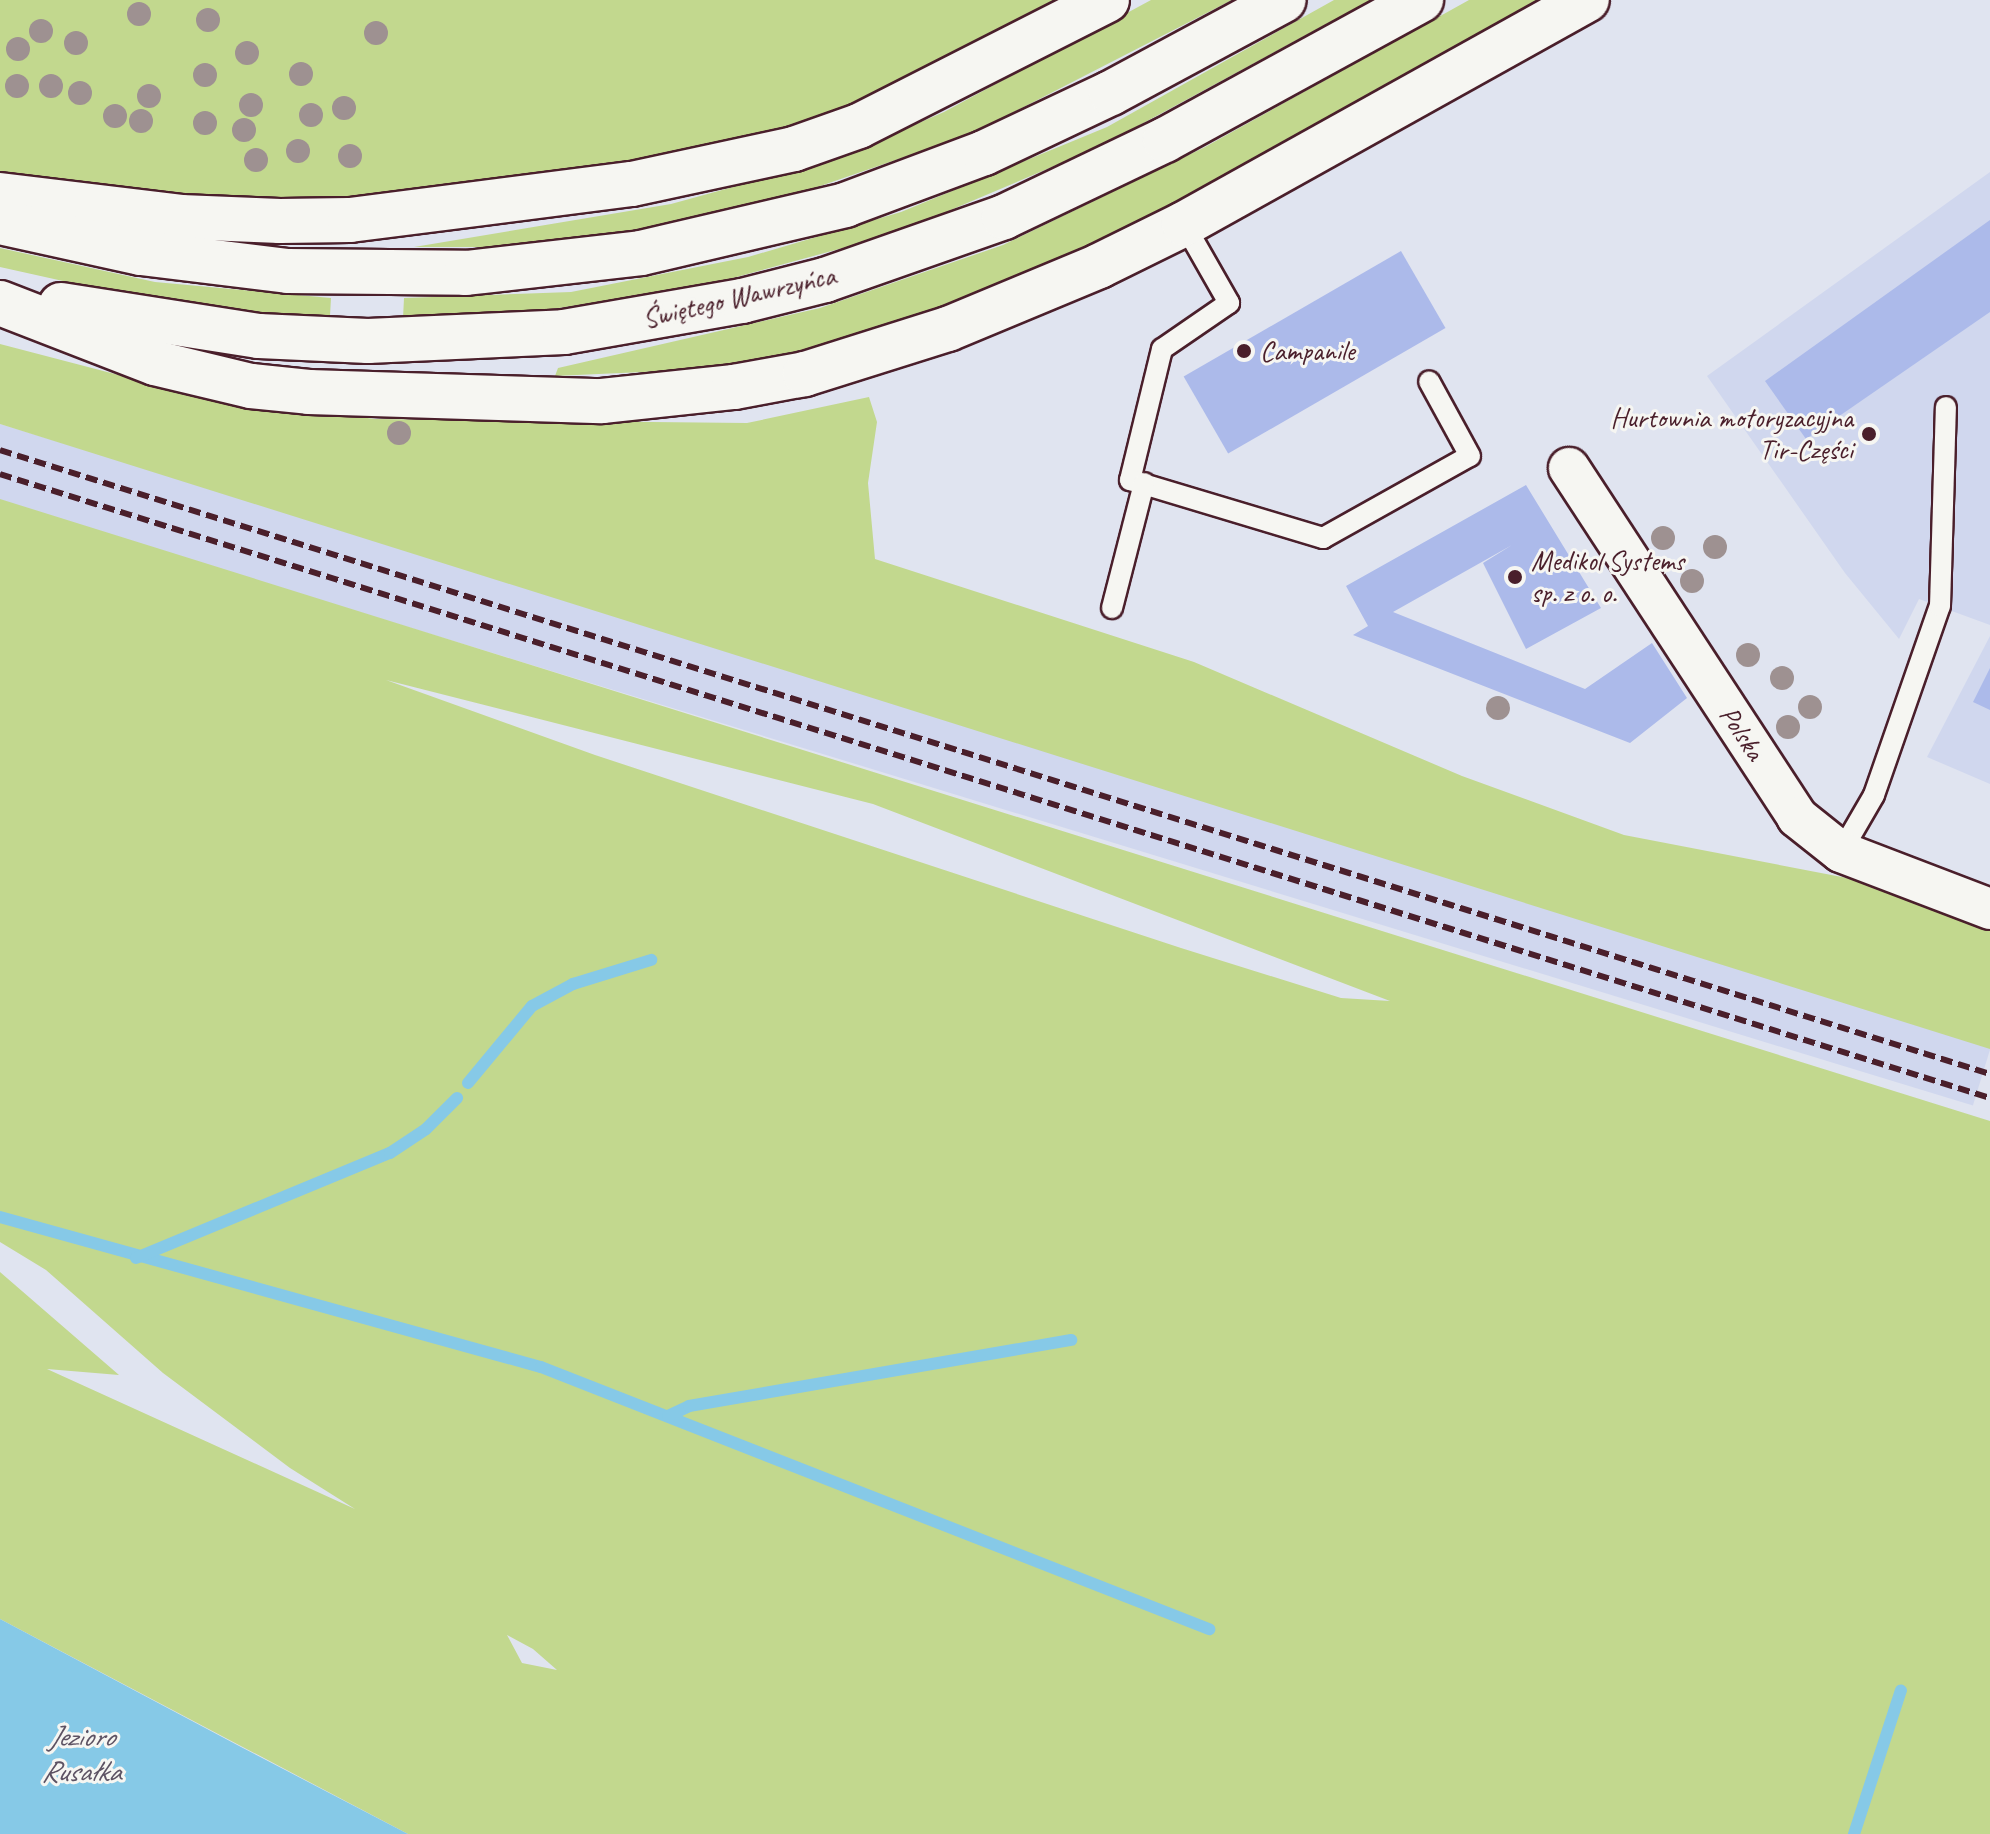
<!DOCTYPE html>
<html>
<head>
<meta charset="utf-8">
<style>
	body { margin:0 }
	#map { position:relative; width:1990px; height:1834px; overflow:hidden; background:#e0e4f0; font-family:Caveat,sans-serif }
	div>[style] { position:absolute }
	.built>* { inset:0; background:#d0d7ee; transform-origin:0 0 }
	.green>* { inset:0; background:#c2d88e }
	.water>* { inset:0; background:#86c9e7 }
	.stream>* { height:12px; margin:-6px; padding:0 6px; transform-origin:6px; border-radius:6px; background:#86c9e7 }
	.building>* { inset:0; background:#acbaea; transform-origin:0 0 }
	.roads { filter:drop-shadow(2px 0 #4a1f2b) drop-shadow(-2px 0 #4a1f2b) drop-shadow(0 2px #4a1f2b) drop-shadow(0 -2px #4a1f2b) }
	.lane>* { height:20px; margin:-10px; padding:0 10px; transform-origin:10px; border-radius:10px; background:#f6f6f2 }
	.street>* { height:40px; margin:-20px; padding:0 20px; transform-origin:20px; border-radius:20px; background:#f6f6f2 }
	.secondary>* { height:44px; margin:-22px; padding:0 22px; transform-origin:22px; border-radius:22px; background:#f6f6f2 }
	.rail>* { height:6px; margin-top:-3px; transform-origin:0; background:repeating-linear-gradient(90deg,#4a1f2b 0 12px,transparent 0 18px) }
	.trees>* { width:24px; height:24px; margin:-12px; border-radius:50%; background:#9e9191 }
	.dots>* { width:22px; height:22px; translate:-50% -50%; box-sizing:border-box; border:4px solid #f6f6f2; border-radius:50% }
	span { translate:-50% -50%; white-space:nowrap; text-align:center; line-height:1.15; -webkit-text-stroke:6px #f6f6f2; paint-order:stroke }
	.street-label { font-size:28px; color:#4a1f2b }
	.poi-label { font-size:28px; color:#4a1f2b }
	.left { translate:0 -50%; text-align:left }
	.right { translate:-100% -50%; text-align:right }
	.water-label { font-size:30px; color:#5c5263; font-style:italic }
</style>
</head>
<body>
<div id="map">
	<div class="built">
		<div style="clip-path:polygon(1990px 172px,1990px 625px,1919px 599px,1899px 639px,1845px 573px,1707px 376px)"></div>
		<div style="left:0;top:424px;width:2086px;height:75px;rotate:17deg"></div>
		<div style="clip-path:polygon(1990px 636px,1990px 784px,1927px 757px)"></div>
	</div>
	<div class="green">
		<div style="clip-path:polygon(0 0,1058px 0,919px 75px,839px 111px,745px 141px,503px 190px,245px 208px,0 174px)"></div>
		<div style="clip-path:polygon(1151px 0,1232px 0,971px 134px,774px 202px,597px 237px,490px 247px,414px 247px,671px 204px,838px 158px,944px 112px)"></div>
		<div style="clip-path:polygon(1334px 0,1371px 0,1099px 147px,894px 234px,700px 287px,552px 309px,403px 318px,404px 298px,571px 292px,748px 257px,901px 212px,1107px 127px)"></div>
		<div style="clip-path:polygon(1469px 0,1544px 0,1124px 232px,976px 296px,846px 341px,778px 358px,709px 369px,555px 376px,558px 368px,820px 308px,1003px 245px,1205px 147px)"></div>
		<div style="clip-path:polygon(0 248px,155px 282px,331px 298px,330px 316px,243px 311px,108px 291px,0 267px)"></div>
		<div style="clip-path:polygon(0 344px,199px 396px,375px 419px,747px 423px,869px 397px,877px 422px,868px 483px,875px 559px,1194px 662px,1462px 776px,1624px 835px,1847px 878px,1990px 926px,1990px 1049px,0 424px)"></div>
		<div style="clip-path:polygon(evenodd,0 499px,1990px 1121px,1990px 1834px,408px 1834px,0 1619px,0 1272px,119px 1375px,47px 1369px,355px 1509px,290px 1468px,163px 1373px,46px 1270px,0 1242px,0 499px,386px 680px,873px 804px,1390px 1001px,1341px 998px,1181px 948px,595px 755px,386px 680px,0 499px,507px 1635px,533px 1649px,557px 1670px,522px 1663px,507px 1635px)"></div>
	</div>
	<div class="water">
		<div style="clip-path:polygon(0 1619px,241px 1747px,408px 1834px,0 1834px)"></div>
	</div>
	<div class="stream">
		<div style="left:468px;top:1083px;width:100px;rotate:-50.3deg"></div>
		<div style="left:532px;top:1006px;width:47px;rotate:-28.2deg"></div>
		<div style="left:573px;top:984px;width:82px;rotate:-17.1deg"></div>
		<div style="left:0;top:1217px;width:561px;rotate:15.5deg"></div>
		<div style="left:541px;top:1367px;width:718px;rotate:21.42deg"></div>
		<div style="left:136px;top:1258px;width:275px;rotate:-22.5deg"></div>
		<div style="left:390px;top:1153px;width:43px;rotate:-33.7deg"></div>
		<div style="left:426px;top:1129px;width:44px;rotate:-45deg"></div>
		<div style="left:668px;top:1416px;width:23px;rotate:-25deg"></div>
		<div style="left:689px;top:1406px;width:388px;rotate:-9.8deg"></div>
		<div style="left:1854px;top:1834px;width:151px;rotate:-71.9deg"></div>
	</div>
	<div class="building">
		<div style="clip-path:polygon(1990px 220px,1990px 312px,1806px 439px,1765px 381px)"></div>
		<div style="left:1401px;top:251px;width:89px;height:251px;rotate:60deg"></div>
		<div style="clip-path:polygon(1526px 485px,1601px 608px,1526px 649px,1483px 563px,1512px 545px,1393px 612px,1585px 689px,1652px 643px,1687px 698px,1630px 743px,1353px 635px,1368px 626px,1346px 586px)"></div>
		<div style="clip-path:polygon(1990px 668px,1990px 710px,1973px 702px)"></div>
	</div>
	<div class="roads">
		<div class="lane">
			<div style="left:1184px;top:224px;width:91px;rotate:60.3deg"></div>
			<div style="left:1229px;top:303px;width:81px;rotate:145.5deg"></div>
			<div style="left:1162px;top:349px;width:135px;rotate:103.7deg"></div>
			<div style="left:1130px;top:480px;width:202px;rotate:16.7deg"></div>
			<div style="left:1323px;top:538px;width:168px;rotate:-29.2deg"></div>
			<div style="left:1470px;top:456px;width:85px;rotate:-118.7deg"></div>
			<div style="left:1112px;top:608px;width:129px;rotate:-75.6deg"></div>
			<div style="left:1841px;top:852px;width:66px;rotate:-59.9deg"></div>
			<div style="left:1874px;top:795px;width:200px;rotate:-70.8deg"></div>
			<div style="left:1940px;top:606px;width:199px;rotate:-88.3deg"></div>
		</div>
		<div class="street">
			<div style="left:1569px;top:468px;width:417px;rotate:56.8deg"></div>
			<div style="left:1797px;top:817px;width:56px;rotate:38.5deg"></div>
			<div style="left:1841px;top:852px;width:160px;rotate:20.9deg"></div>
		</div>
		<div class="secondary">
			<div style="left:0;top:195px;width:182px;rotate:6.9deg"></div>
			<div style="left:181px;top:217px;width:99px;rotate:2.3deg"></div>
			<div style="left:280px;top:221px;width:70px;rotate:-0.8deg"></div>
			<div style="left:350px;top:220px;width:284px;rotate:-7.3deg"></div>
			<div style="left:632px;top:184px;width:166px;rotate:-12.2deg"></div>
			<div style="left:794px;top:149px;width:69px;rotate:-19.5deg"></div>
			<div style="left:859px;top:126px;width:278px;rotate:-26.9deg"></div>
			<div style="left:0;top:222px;width:144px;rotate:12.4deg"></div>
			<div style="left:141px;top:253px;width:148px;rotate:7deg"></div>
			<div style="left:288px;top:271px;width:178px;rotate:0.6deg"></div>
			<div style="left:466px;top:273px;width:176px;rotate:-6.5deg"></div>
			<div style="left:641px;top:253px;width:210px;rotate:-13.2deg"></div>
			<div style="left:845px;top:205px;width:148px;rotate:-20.5deg"></div>
			<div style="left:984px;top:153px;width:140px;rotate:-25.3deg"></div>
			<div style="left:1111px;top:93px;width:196px;rotate:-28.3deg"></div>
			<div style="left:0;top:303px;width:166px;rotate:21.2deg"></div>
			<div style="left:155px;top:363px;width:99px;rotate:13.5deg"></div>
			<div style="left:251px;top:386px;width:58px;rotate:5.9deg"></div>
			<div style="left:309px;top:392px;width:293px;rotate:1.8deg"></div>
			<div style="left:602px;top:401px;width:133px;rotate:-6.1deg"></div>
			<div style="left:734px;top:387px;width:72px;rotate:-10.4deg"></div>
			<div style="left:805px;top:374px;width:150px;rotate:-17.5deg"></div>
			<div style="left:948px;top:329px;width:164px;rotate:-22.6deg"></div>
			<div style="left:1099px;top:266px;width:95px;rotate:-26.3deg"></div>
			<div style="left:1184px;top:224px;width:461px;rotate:-29.1deg"></div>
			<div style="left:61px;top:305px;width:200px;rotate:8.9deg"></div>
			<div style="left:259px;top:336px;width:109px;rotate:2.6deg"></div>
			<div style="left:368px;top:341px;width:196px;rotate:-2.6deg"></div>
			<div style="left:564px;top:332px;width:181px;rotate:-9.9deg"></div>
			<div style="left:742px;top:301px;width:86px;rotate:-14.2deg"></div>
			<div style="left:825px;top:280px;width:190px;rotate:-19.4deg"></div>
			<div style="left:1004px;top:217px;width:178px;rotate:-25.6deg"></div>
			<div style="left:1165px;top:140px;width:292px;rotate:-28.7deg"></div>
		</div>
	</div>
	<div class="rail">
		<div style="left:0;top:450px;width:2086px;rotate:17.41deg"></div>
		<div style="left:0;top:474px;width:2086px;rotate:17.41deg"></div>
	</div>
	<div class="trees">
		<div style="left:139px;top:14px"></div>
		<div style="left:208px;top:20px"></div>
		<div style="left:41px;top:31px"></div>
		<div style="left:376px;top:33px"></div>
		<div style="left:76px;top:43px"></div>
		<div style="left:18px;top:49px"></div>
		<div style="left:247px;top:53px"></div>
		<div style="left:301px;top:74px"></div>
		<div style="left:205px;top:75px"></div>
		<div style="left:17px;top:86px"></div>
		<div style="left:51px;top:86px"></div>
		<div style="left:80px;top:93px"></div>
		<div style="left:149px;top:96px"></div>
		<div style="left:251px;top:105px"></div>
		<div style="left:344px;top:108px"></div>
		<div style="left:311px;top:115px"></div>
		<div style="left:115px;top:116px"></div>
		<div style="left:141px;top:121px"></div>
		<div style="left:205px;top:123px"></div>
		<div style="left:244px;top:130px"></div>
		<div style="left:298px;top:151px"></div>
		<div style="left:350px;top:156px"></div>
		<div style="left:256px;top:160px"></div>
		<div style="left:399px;top:433px"></div>
		<div style="left:1663px;top:538px"></div>
		<div style="left:1715px;top:547px"></div>
		<div style="left:1692px;top:581px"></div>
		<div style="left:1748px;top:655px"></div>
		<div style="left:1782px;top:678px"></div>
		<div style="left:1810px;top:707px"></div>
		<div style="left:1498px;top:708px"></div>
		<div style="left:1788px;top:727px"></div>
	</div>
	<div class="dots">
		<div style="left:1244px;top:351px;background:#4a1f2b"></div>
		<div style="left:1869px;top:434px;background:#4a1f2b"></div>
		<div style="left:1515px;top:577px;background:#4a1f2b"></div>
	</div>
	<div class="street-label">
		<span style="left:739px;top:297px;rotate:-13deg">Świętego Wawrzyńca</span>
		<span style="left:1742px;top:733px;rotate:57deg">Polska</span>
	</div>
	<div class="poi-label">
		<span class="left" style="left:1260px;top:351px">Campanile</span>
		<span class="right" style="left:1853px;top:434px">Hurtownia motoryzacyjna<br>Tir-Części</span>
		<span class="left" style="left:1531px;top:577px">Medikol Systems<br>sp. z o. o.</span>
	</div>
	<div class="water-label">
		<span style="left:81px;top:1753px">Jezioro<br>Rusałka</span>
	</div>
</div>
</body>
</html>
